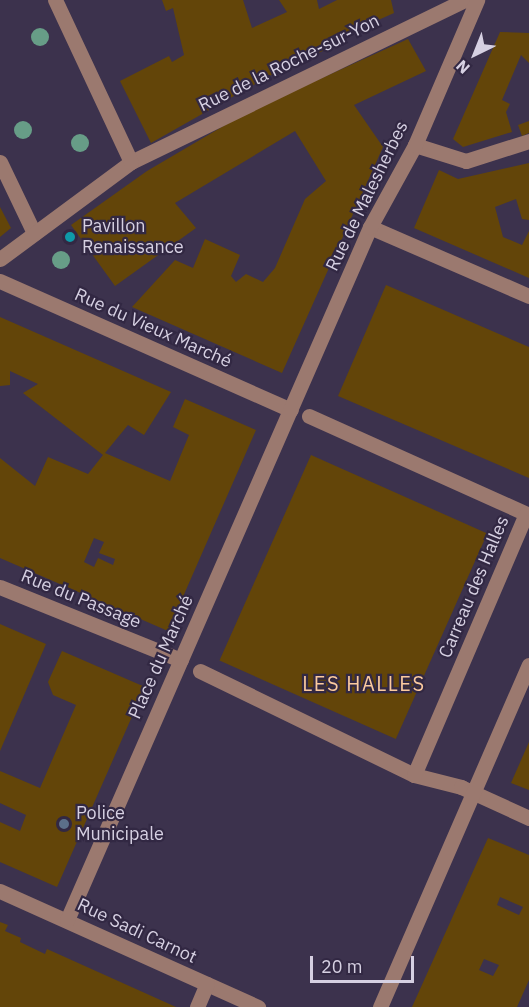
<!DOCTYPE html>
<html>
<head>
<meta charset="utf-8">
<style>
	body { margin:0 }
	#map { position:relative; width:529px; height:1007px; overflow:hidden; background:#3c324d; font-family:"IBM Plex Sans",sans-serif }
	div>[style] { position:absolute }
	.building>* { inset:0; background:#634509; transform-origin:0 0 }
	.minor>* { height:15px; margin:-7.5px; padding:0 7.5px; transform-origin:7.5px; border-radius:7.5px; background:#9b796f }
	.trees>* { width:18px; height:18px; margin:-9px; border-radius:50%; background:#679d87 }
	.dots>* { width:16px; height:16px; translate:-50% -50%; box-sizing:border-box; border:3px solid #322843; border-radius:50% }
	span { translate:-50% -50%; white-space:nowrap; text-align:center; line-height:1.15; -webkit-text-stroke:4.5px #322843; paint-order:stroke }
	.street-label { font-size:18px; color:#d6d0e2 }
	.poi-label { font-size:18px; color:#d6d0e2 }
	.left { translate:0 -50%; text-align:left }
	.neighbourhood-label { font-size:20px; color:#fbca9e; letter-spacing:1.5px }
	.north { position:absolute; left:445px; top:24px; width:60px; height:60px; -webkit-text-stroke:4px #322843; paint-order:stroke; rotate:223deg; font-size:16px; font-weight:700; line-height:24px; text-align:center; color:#d6d0e2 }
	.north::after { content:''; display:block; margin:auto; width:21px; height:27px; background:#d6d0e2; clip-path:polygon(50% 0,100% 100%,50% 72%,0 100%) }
	.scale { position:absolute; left:310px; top:956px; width:104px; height:27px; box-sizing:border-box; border:3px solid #d6d0e2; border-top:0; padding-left:8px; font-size:18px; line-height:21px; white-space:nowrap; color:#d6d0e2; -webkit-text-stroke:4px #322843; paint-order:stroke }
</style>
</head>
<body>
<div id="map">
	<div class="building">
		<div style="clip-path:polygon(162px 0,243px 0,252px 28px,287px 12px,279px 0,317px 0,319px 9px,337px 0,391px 0,394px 13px,331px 41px,333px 46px,304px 60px,302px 55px,271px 68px,273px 74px,151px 143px,120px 81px,169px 56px,172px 62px,184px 55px,173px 8px,166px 11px)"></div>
		<div style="clip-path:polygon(500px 32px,529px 33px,529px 63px,521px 55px,502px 100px,510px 104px,506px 112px,512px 132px,463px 147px,453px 139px)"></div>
		<div style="clip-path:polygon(408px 39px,426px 71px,354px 105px,383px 147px,282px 373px,132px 307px,175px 260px,193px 268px,205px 239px,240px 255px,231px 276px,236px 282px,246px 274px,263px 282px,275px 268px,305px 199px,326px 181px,295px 131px,175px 203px,196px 228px,115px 286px,71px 225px,147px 171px,249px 111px)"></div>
		<div style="clip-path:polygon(529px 121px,529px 133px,522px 136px,518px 125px)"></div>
		<div style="clip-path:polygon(529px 163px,529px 220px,522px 219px,516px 199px,495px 207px,503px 237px,522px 245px,529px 231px,529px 278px,414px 228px,439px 170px,458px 179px)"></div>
		<div style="clip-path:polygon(0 207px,11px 228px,0 237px)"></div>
		<div style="clip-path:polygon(386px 285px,529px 347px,529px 478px,338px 396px)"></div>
		<div style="clip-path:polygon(evenodd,0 317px,171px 392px,144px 435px,128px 425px,105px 453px,170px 481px,189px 435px,173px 427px,185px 399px,256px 430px,168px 631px,0 558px,0 458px,35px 486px,48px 457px,88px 474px,103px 455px,23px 393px,38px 384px,10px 371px,10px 385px,0 386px,0 317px,94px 538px,104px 542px,99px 553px,115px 559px,113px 565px,98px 558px,94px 567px,84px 562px,94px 538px)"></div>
		<div style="left:311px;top:455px;width:193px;height:225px;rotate:24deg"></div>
		<div style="clip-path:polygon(0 624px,46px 644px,0 751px)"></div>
		<div style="clip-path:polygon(62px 651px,145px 687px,57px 887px,0 862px,0 822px,20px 831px,26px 815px,0 803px,0 771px,40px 788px,76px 705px,53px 695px,48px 682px)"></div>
		<div style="clip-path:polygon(529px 742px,529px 790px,511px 783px)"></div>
		<div style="clip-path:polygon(evenodd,488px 838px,529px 855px,529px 980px,517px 1007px,412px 1007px,488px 838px,500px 897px,523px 907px,519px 915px,497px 905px,500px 897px,488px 838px,484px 959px,499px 965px,493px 976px,479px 970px,484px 959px)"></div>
		<div style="clip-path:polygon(0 922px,8px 925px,5px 931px,21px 938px,20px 942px,45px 954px,47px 949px,176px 1007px,0 1007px)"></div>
	</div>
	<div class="minor">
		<div style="left:415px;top:145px;width:53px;rotate:17.4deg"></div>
		<div style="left:466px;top:161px;width:66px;rotate:-17.6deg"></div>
		<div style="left:0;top:162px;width:79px;rotate:64.4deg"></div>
		<div style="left:131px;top:162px;width:371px;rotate:-25.9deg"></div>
		<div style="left:370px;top:227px;width:173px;rotate:23.5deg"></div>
		<div style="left:0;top:259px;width:163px;rotate:-36.5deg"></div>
		<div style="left:131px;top:162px;width:179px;rotate:-115.1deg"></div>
		<div style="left:0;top:281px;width:318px;rotate:23.9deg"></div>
		<div style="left:309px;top:416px;width:241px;rotate:24.2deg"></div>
		<div style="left:0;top:587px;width:195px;rotate:22deg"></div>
		<div style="left:200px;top:671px;width:238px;rotate:25.9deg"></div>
		<div style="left:414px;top:775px;width:49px;rotate:14.3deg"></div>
		<div style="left:461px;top:787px;width:75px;rotate:24.5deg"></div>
		<div style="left:414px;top:775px;width:284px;rotate:-66.8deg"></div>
		<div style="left:0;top:891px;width:283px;rotate:24.2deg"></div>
		<div style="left:67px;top:920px;width:756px;rotate:-66.38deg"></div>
		<div style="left:370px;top:227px;width:94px;rotate:-61.2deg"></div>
		<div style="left:415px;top:145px;width:158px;rotate:-66.8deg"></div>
		<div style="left:197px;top:1007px;width:25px;rotate:-67deg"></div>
		<div style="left:380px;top:1007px;width:373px;rotate:-66.5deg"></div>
	</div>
	<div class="trees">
		<div style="left:40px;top:37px"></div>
		<div style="left:23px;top:130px"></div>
		<div style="left:80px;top:143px"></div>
		<div style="left:61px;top:260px"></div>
	</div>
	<div class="dots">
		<div style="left:70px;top:237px;background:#0f9aa8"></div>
		<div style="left:64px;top:824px;background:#5c6f8a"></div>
	</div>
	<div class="street-label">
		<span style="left:289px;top:63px;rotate:-26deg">Rue de la Roche-sur-Yon</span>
		<span style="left:367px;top:196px;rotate:-64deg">Rue de Malesherbes</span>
		<span style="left:153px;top:328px;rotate:24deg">Rue du Vieux Marché</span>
		<span style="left:474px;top:587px;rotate:-67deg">Carreau des Halles</span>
		<span style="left:81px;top:599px;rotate:22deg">Rue du Passage</span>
		<span style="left:161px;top:657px;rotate:-66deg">Place du Marché</span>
		<span style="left:137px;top:931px;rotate:25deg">Rue Sadi Carnot</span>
	</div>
	<div class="poi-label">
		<span class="left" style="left:82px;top:237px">Pavillon<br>Renaissance</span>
		<span class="left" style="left:76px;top:824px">Police<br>Municipale</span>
	</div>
	<div class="neighbourhood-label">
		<span style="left:364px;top:683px">LES HALLES</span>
	</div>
	<div class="north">N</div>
	<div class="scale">20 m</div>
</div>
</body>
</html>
